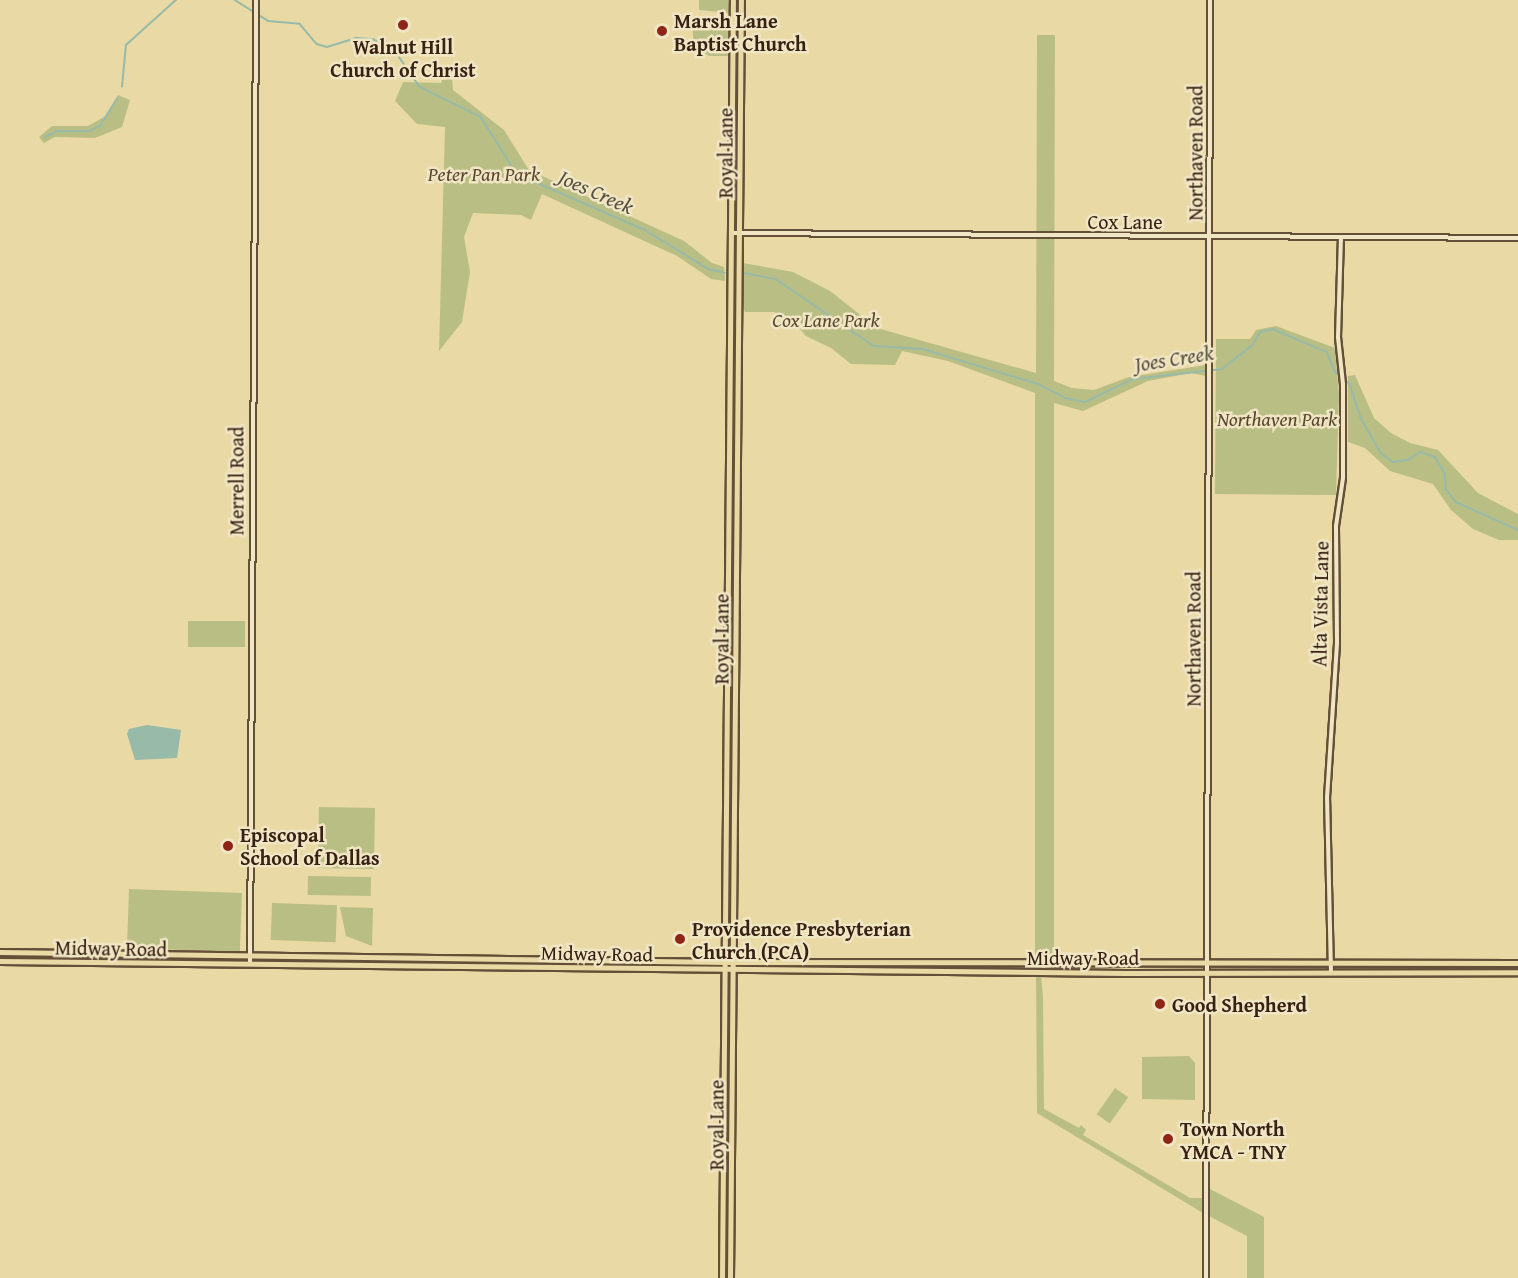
<!DOCTYPE html>
<html>
<head>
<meta charset="utf-8">
<style>
	body { margin:0 }
	#map { position:relative; width:1518px; height:1278px; overflow:hidden; background:#e9d9a5; font-family:"Gentium Book Plus",serif }
	div>[style] { position:absolute }
	.green>* { inset:0; background:#b9be84; transform-origin:0 0 }
	.water>* { inset:0; background:#97baa9 }
	.stream>* { height:1.5px; margin:-0.75px; padding:0 0.75px; transform-origin:0.75px; border-radius:0.75px; background:#97baa9 }
	.roads { filter:drop-shadow(2px 0 #644f38) drop-shadow(-2px 0 #644f38) drop-shadow(0 2px #644f38) drop-shadow(0 -2px #644f38) }
	.minor>* { height:4px; margin:-2px; padding:0 2px; transform-origin:2px; border-radius:2px; background:#f1e6c4 }
	.major>* { height:5px; margin:-2.5px; padding:0 2.5px; transform-origin:2.5px; border-radius:2.5px; background:#e9d9a5 }
	.dots>* { width:16px; height:16px; translate:-50% -50%; box-sizing:border-box; border:3px solid #f1e6c4; border-radius:50% }
	span { translate:-50% -50%; white-space:nowrap; text-align:center; line-height:1.15; -webkit-text-stroke:5px #f1e6c4; paint-order:stroke }
	.poi-label { font-size:20px; color:#372114; font-weight:700 }
	.left { translate:0 -50%; text-align:left }
	.street-label { font-size:20px; color:#372114 }
	.park-label { font-size:20px; color:#584830; font-style:italic }
	.water-label { font-size:21px; color:#544f41; font-style:italic }
</style>
</head>
<body>
<div id="map">
	<div class="green">
		<div style="clip-path:polygon(699px 0,730px 0,730px 13px,699px 10px)"></div>
		<div style="clip-path:polygon(712px 17px,730px 19px,730px 56px,709px 56px,693px 47px,693px 20px)"></div>
		<div style="clip-path:polygon(1037px 35px,1055px 35px,1054px 381px,1072px 388px,1094px 390px,1129px 377px,1206px 365px,1206px 376px,1191px 373px,1148px 381px,1083px 411px,1054px 403px,1054px 959px,1035px 959px,1035px 393px,948px 361px,902px 351px,895px 365px,851px 364px,831px 348px,806px 336px,792px 320px,774px 312px,745px 312px,742px 304px,743px 263px,793px 272px,830px 291px,877px 328px,1036px 373px)"></div>
		<div style="clip-path:polygon(443px 78px,452px 78px,453px 90px,504px 130px,529px 170px,684px 241px,712px 263px,724px 267px,725px 281px,711px 279px,677px 256px,542px 194px,531px 220px,521px 215px,473px 213px,464px 237px,470px 272px,462px 322px,439px 351px,445px 127px,417px 124px,395px 101px,403px 82px,441px 83px)"></div>
		<div style="clip-path:polygon(118px 95px,130px 100px,122px 127px,95px 138px,55px 137px,44px 143px,39px 137px,52px 126px,88px 126px,106px 116px)"></div>
		<div style="clip-path:polygon(1276px 326px,1335px 348px,1339px 394px,1336px 495px,1215px 494px,1216px 339px,1250px 339px,1256px 330px)"></div>
		<div style="clip-path:polygon(1355px 375px,1374px 418px,1391px 433px,1410px 443px,1438px 450px,1478px 493px,1518px 514px,1518px 540px,1499px 540px,1473px 529px,1451px 510px,1433px 484px,1390px 471px,1365px 448px,1348px 442px,1348px 376px)"></div>
		<div style="left:188px;top:621px;width:57px;height:26px"></div>
		<div style="left:319px;top:807px;width:56px;height:61px;rotate:1deg"></div>
		<div style="left:308px;top:876px;width:63px;height:19px;rotate:1deg"></div>
		<div style="left:129px;top:889px;width:113px;height:59px;rotate:2deg"></div>
		<div style="left:272px;top:903px;width:65px;height:37px;rotate:2deg"></div>
		<div style="clip-path:polygon(340px 907px,373px 908px,372px 946px,346px 936px)"></div>
		<div style="clip-path:polygon(1036px 976px,1041px 976px,1043px 997px,1044px 1109px,1079px 1128px,1081px 1125px,1086px 1130px,1083px 1135px,1190px 1198px,1203px 1198px,1203px 1213px,1037px 1113px)"></div>
		<div style="clip-path:polygon(1189px 1056px,1195px 1063px,1195px 1100px,1142px 1099px,1142px 1057px)"></div>
		<div style="left:1115px;top:1088px;width:16px;height:32px;rotate:35deg"></div>
		<div style="clip-path:polygon(1208px 1188px,1264px 1217px,1264px 1278px,1247px 1278px,1247px 1236px,1207px 1215px)"></div>
	</div>
	<div class="water">
		<div style="clip-path:polygon(147px 725px,181px 730px,177px 758px,135px 760px,127px 734px,129px 729px)"></div>
	</div>
	<div class="stream">
		<div style="left:235px;top:0;width:39px;rotate:32deg"></div>
		<div style="left:268px;top:21px;width:32px;rotate:5deg"></div>
		<div style="left:300px;top:24px;width:26px;rotate:50deg"></div>
		<div style="left:317px;top:44px;width:10px;rotate:17deg"></div>
		<div style="left:327px;top:47px;width:31px;rotate:-17deg"></div>
		<div style="left:357px;top:38px;width:16px;rotate:4deg"></div>
		<div style="left:373px;top:39px;width:26px;rotate:29deg"></div>
		<div style="left:396px;top:52px;width:42px;rotate:55.6deg"></div>
		<div style="left:420px;top:87px;width:68px;rotate:26.2deg"></div>
		<div style="left:481px;top:117px;width:67px;rotate:57.7deg"></div>
		<div style="left:517px;top:174px;width:140px;rotate:23.6deg"></div>
		<div style="left:645px;top:230px;width:75px;rotate:31.4deg"></div>
		<div style="left:709px;top:269px;width:16px;rotate:14deg"></div>
		<div style="left:122px;top:87px;width:42px;rotate:-84.6deg"></div>
		<div style="left:126px;top:45px;width:67px;rotate:-42deg"></div>
		<div style="left:45px;top:137px;width:14px;rotate:-25deg"></div>
		<div style="left:58px;top:131px;width:32px"></div>
		<div style="left:90px;top:131px;width:11px;rotate:-27deg"></div>
		<div style="left:100px;top:126px;width:32px;rotate:-58deg"></div>
		<div style="left:744px;top:273px;width:33px;rotate:11deg"></div>
		<div style="left:776px;top:279px;width:119px;rotate:34.4deg"></div>
		<div style="left:874px;top:346px;width:49px;rotate:3.5deg"></div>
		<div style="left:923px;top:349px;width:120px;rotate:16.9deg"></div>
		<div style="left:1038px;top:384px;width:30px;rotate:27deg"></div>
		<div style="left:1065px;top:398px;width:20px;rotate:11deg"></div>
		<div style="left:1085px;top:402px;width:53px;rotate:-25.6deg"></div>
		<div style="left:1133px;top:379px;width:90px;rotate:-6.4deg"></div>
		<div style="left:1222px;top:369px;width:39px;rotate:-38deg"></div>
		<div style="left:1253px;top:345px;width:15px;rotate:-62deg"></div>
		<div style="left:1260px;top:332px;width:13px;rotate:-13deg"></div>
		<div style="left:1273px;top:329px;width:59px;rotate:23.1deg"></div>
		<div style="left:1327px;top:352px;width:21px;rotate:67deg"></div>
		<div style="left:1335px;top:371px;width:20px;rotate:41deg"></div>
		<div style="left:1350px;top:384px;width:36px;rotate:72deg"></div>
		<div style="left:1361px;top:418px;width:40px;rotate:60.3deg"></div>
		<div style="left:1381px;top:453px;width:15px;rotate:37deg"></div>
		<div style="left:1393px;top:462px;width:15px;rotate:-8deg"></div>
		<div style="left:1408px;top:460px;width:14px;rotate:-34deg"></div>
		<div style="left:1420px;top:452px;width:16px;rotate:18deg"></div>
		<div style="left:1435px;top:457px;width:19px;rotate:58deg"></div>
		<div style="left:1445px;top:473px;width:16px;rotate:86deg"></div>
		<div style="left:1446px;top:489px;width:16px;rotate:52deg"></div>
		<div style="left:1456px;top:502px;width:68px;rotate:24.3deg"></div>
	</div>
	<div class="roads">
		<div class="minor">
			<div style="left:731px;top:233px;width:787px;rotate:0.36deg"></div>
			<div style="left:250px;top:962px;width:962px;rotate:-89.64deg"></div>
			<div style="left:1331px;top:972px;width:174px;rotate:-91.3deg"></div>
			<div style="left:1327px;top:798px;width:156px;rotate:-86.3deg"></div>
			<div style="left:1337px;top:642px;width:116px;rotate:-90.5deg"></div>
			<div style="left:1336px;top:526px;width:49px;rotate:-81.7deg"></div>
			<div style="left:1343px;top:478px;width:94px;rotate:-90deg"></div>
			<div style="left:1343px;top:384px;width:47px;rotate:-96.1deg"></div>
			<div style="left:1338px;top:337px;width:100px;rotate:-88.3deg"></div>
			<div style="left:1206px;top:1278px;width:1278px;rotate:-89.82deg"></div>
		</div>
		<div class="major">
			<div style="left:0;top:952px;width:725px;rotate:0.79deg"></div>
			<div style="left:725px;top:962px;width:793px;rotate:0.07deg"></div>
			<div style="left:0;top:961px;width:1125px;rotate:0.61deg"></div>
			<div style="left:1125px;top:973px;width:393px;rotate:-0.1deg"></div>
			<div style="left:722px;top:1278px;width:1278px;rotate:-89.51deg"></div>
			<div style="left:730px;top:1278px;width:1278px;rotate:-89.51deg"></div>
		</div>
	</div>
	<div class="dots">
		<div style="left:403px;top:25px;background:#8f2418"></div>
		<div style="left:662px;top:31px;background:#8f2418"></div>
		<div style="left:228px;top:846px;background:#8f2418"></div>
		<div style="left:680px;top:939px;background:#8f2418"></div>
		<div style="left:1160px;top:1004px;background:#8f2418"></div>
		<div style="left:1168px;top:1139px;background:#8f2418"></div>
	</div>
	<div class="poi-label">
		<span class="left" style="left:674px;top:32px">Marsh Lane<br>Baptist Church</span>
		<span style="left:403px;top:58px">Walnut Hill<br>Church of Christ</span>
		<span class="left" style="left:240px;top:846px">Episcopal<br>School of Dallas</span>
		<span class="left" style="left:692px;top:940px">Providence Presbyterian<br>Church (PCA)</span>
		<span class="left" style="left:1172px;top:1004px">Good Shepherd</span>
		<span class="left" style="left:1180px;top:1140px">Town North<br>YMCA - TNY</span>
	</div>
	<div class="street-label">
		<span style="left:725px;top:153px;rotate:-90deg">Royal Lane</span>
		<span style="left:1195px;top:153px;rotate:-90deg">Northaven Road</span>
		<span style="left:1125px;top:221px">Cox Lane</span>
		<span style="left:236px;top:481px;rotate:-90deg">Merrell Road</span>
		<span style="left:1320px;top:604px;rotate:-89deg">Alta Vista Lane</span>
		<span style="left:721px;top:639px;rotate:-90deg">Royal Lane</span>
		<span style="left:1193px;top:639px;rotate:-90deg">Northaven Road</span>
		<span style="left:111px;top:948px;rotate:1deg">Midway Road</span>
		<span style="left:597px;top:953px;rotate:1deg">Midway Road</span>
		<span style="left:1083px;top:957px">Midway Road</span>
		<span style="left:716px;top:1125px;rotate:-90deg">Royal Lane</span>
	</div>
	<div class="park-label">
		<span style="left:484px;top:173px">Peter Pan Park</span>
		<span style="left:826px;top:319px">Cox Lane Park</span>
		<span style="left:1277px;top:418px">Northaven Park</span>
	</div>
	<div class="water-label">
		<span style="left:596px;top:192px;rotate:24deg">Joes Creek</span>
		<span style="left:1174px;top:359px;rotate:-9deg">Joes Creek</span>
	</div>
</div>
</body>
</html>
